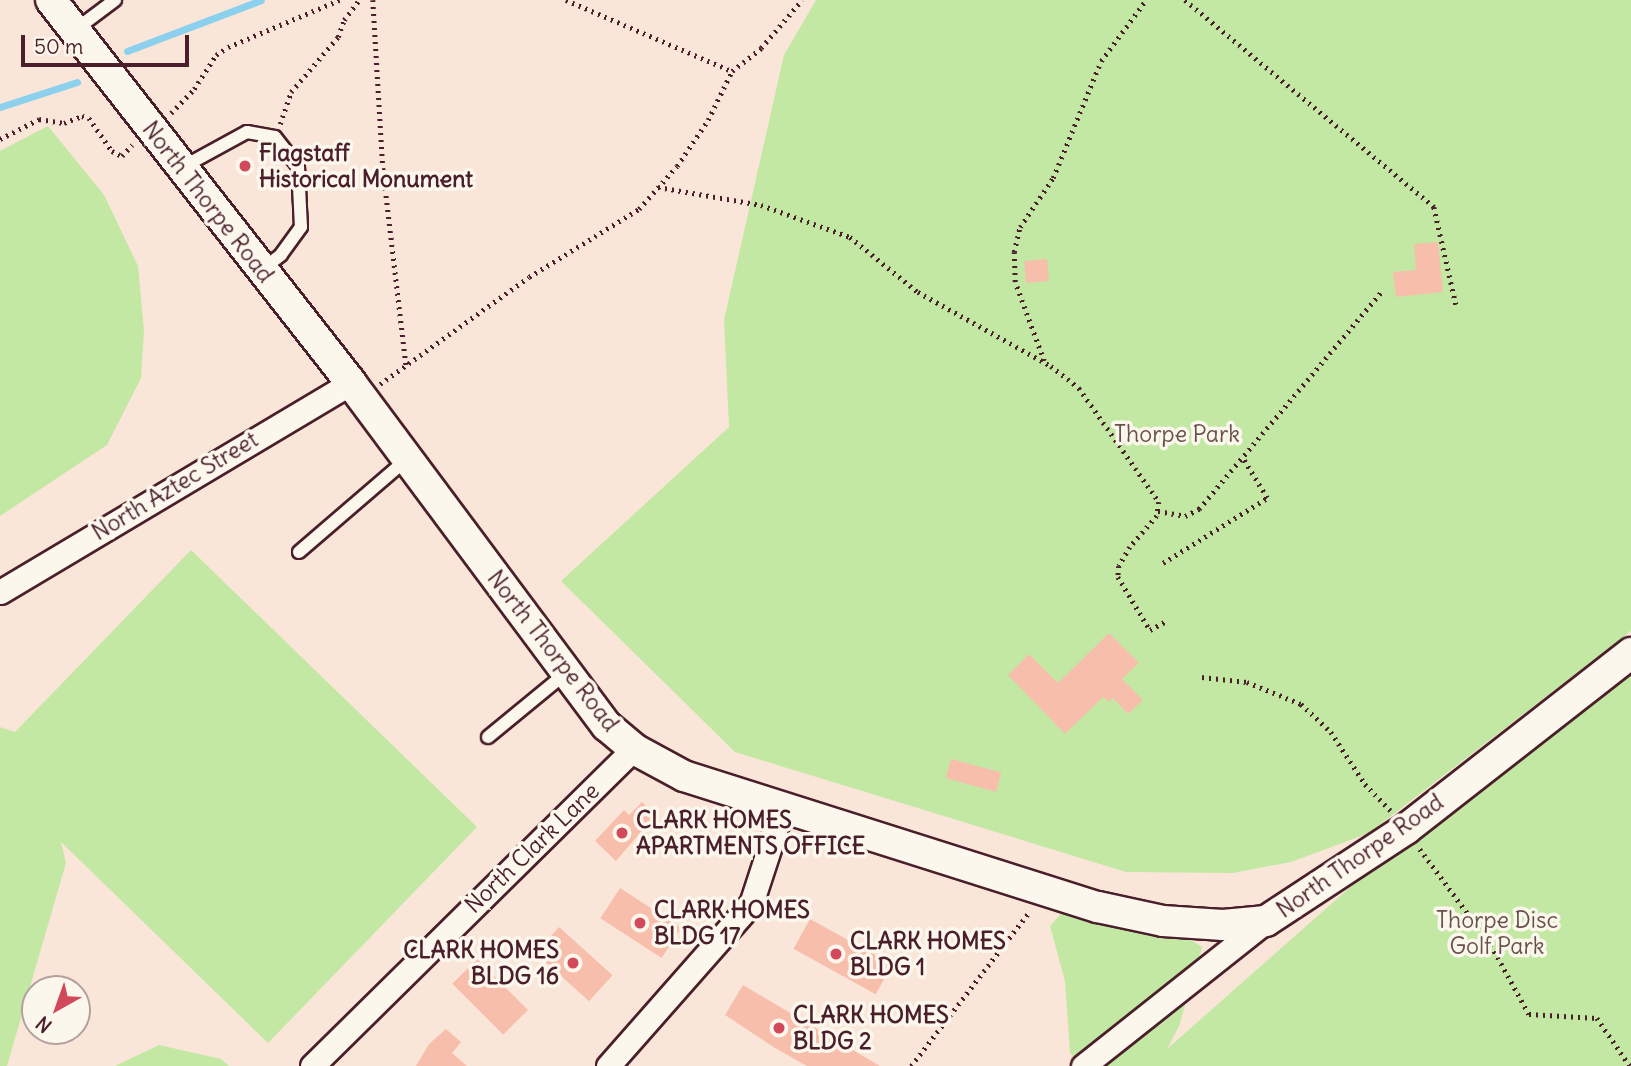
<!DOCTYPE html>
<html>
<head>
<meta charset="utf-8">
<style>
	body { margin:0 }
	#map { position:relative; width:1631px; height:1066px; overflow:hidden; background:#fae6d8; font-family:Delius,sans-serif }
	div>[style] { position:absolute }
	.green>* { inset:0; background:#c3e8a3 }
	.stream>* { height:7px; margin:-3.5px; padding:0 3.5px; transform-origin:3.5px; border-radius:3.5px; background:#8bd0ed }
	.building>* { inset:0; background:#f7bfab; transform-origin:0 0 }
	.path>* { height:4.5px; margin-top:-2.25px; transform-origin:0; background:repeating-linear-gradient(90deg,#4a1f2b 0 2px,transparent 0 7px) }
	.roads { filter:drop-shadow(2px 0 #4a1f2b) drop-shadow(-2px 0 #4a1f2b) drop-shadow(0 2px #4a1f2b) drop-shadow(0 -2px #4a1f2b) }
	.service>* { height:12px; margin:-6px; padding:0 6px; transform-origin:6px; border-radius:6px; background:#fbf7ec }
	.minor>* { height:23px; margin:-11.5px; padding:0 11.5px; transform-origin:11.5px; border-radius:11.5px; background:#fbf7ec }
	.tertiary>* { height:30px; margin:-15px; padding:0 15px; transform-origin:15px; border-radius:15px; background:#fbf7ec }
	.dots>* { width:19px; height:19px; translate:-50% -50%; box-sizing:border-box; border:4px solid #fbf7ec; border-radius:50% }
	span { translate:-50% -50%; white-space:nowrap; text-align:center; line-height:1.15; -webkit-text-stroke:7px #fbf7ec; paint-order:stroke }
	.poi-label { font-size:23px; color:#4a1f2b; font-weight:700 }
	.left { translate:0 -50%; text-align:left }
	.right { translate:-100% -50%; text-align:right }
	.street-label { font-size:23px; color:#4a1f2b }
	.park-label { font-size:23px; color:#685149 }
	.north { position:absolute; left:21px; top:975px; width:70px; height:70px; box-sizing:border-box; background:#fbf7ec; border:2px solid #b4a19f; border-radius:50%; rotate:220deg; font-size:19px; font-weight:700; line-height:28px; text-align:center; color:#4a1f2b }
	.north::after { content:''; display:block; margin:auto; width:24px; height:32px; background:#d1495b; clip-path:polygon(50% 0,100% 100%,50% 72%,0 100%) }
	.scale { position:absolute; left:21px; top:35px; width:168px; height:32px; box-sizing:border-box; border:4px solid #4a1f2b; border-top:0; padding-left:9px; font-size:21px; line-height:24px; white-space:nowrap; color:#4a1f2b; -webkit-text-stroke:5px #fbf7ec; paint-order:stroke }
</style>
</head>
<body>
<div id="map">
	<div class="green">
		<div style="clip-path:polygon(816px 0,1631px 0,1631px 631px,1369px 833px,1291px 862px,1233px 873px,1126px 872px,735px 752px,561px 581px,729px 427px,724px 320px,784px 55px)"></div>
		<div style="clip-path:polygon(48px 126px,104px 195px,138px 266px,144px 331px,141px 378px,107px 445px,0 516px,0 151px)"></div>
		<div style="clip-path:polygon(191px 550px,477px 827px,268px 1043px,61px 842px,66px 863px,7px 1066px,0 1066px,0 727px,15px 732px)"></div>
		<div style="clip-path:polygon(1631px 639px,1631px 1066px,1083px 1066px,1070px 1053px,1065px 981px,1050px 926px,1084px 888px,1133px 905px,1202px 947px,1179px 1026px,1167px 1049px)"></div>
		<div style="clip-path:polygon(159px 1045px,221px 1059px,229px 1066px,115px 1066px)"></div>
	</div>
	<div class="stream">
		<div style="left:127px;top:51px;width:143px;rotate:-20.8deg"></div>
		<div style="left:0;top:107px;width:81px;rotate:-18deg"></div>
	</div>
	<div class="building">
		<div style="clip-path:polygon(1438px 242px,1443px 292px,1396px 297px,1393px 272px,1416px 270px,1414px 244px)"></div>
		<div style="left:1047px;top:259px;width:22px;height:23px;rotate:85deg"></div>
		<div style="clip-path:polygon(1109px 633px,1139px 663px,1122px 679px,1143px 700px,1128px 714px,1113px 698px,1109px 702px,1103px 697px,1065px 734px,1008px 675px,1029px 654px,1058px 683px)"></div>
		<div style="left:951px;top:759px;width:52px;height:20px;rotate:15deg"></div>
		<div style="clip-path:polygon(642px 802px,654px 814px,652px 819px,616px 861px,595px 841px,624px 810px,629px 815px)"></div>
		<div style="left:620px;top:888px;width:73px;height:36px;rotate:33deg"></div>
		<div style="left:810px;top:919px;width:94px;height:34px;rotate:29deg"></div>
		<div style="left:559px;top:927px;width:72px;height:35px;rotate:42deg"></div>
		<div style="left:477px;top:959px;width:72px;height:35px;rotate:45deg"></div>
		<div style="clip-path:polygon(743px 985px,880px 1066px,807px 1066px,775px 1048px,725px 1015px)"></div>
		<div style="clip-path:polygon(446px 1029px,461px 1042px,452px 1053px,467px 1066px,416px 1066px,429px 1044px)"></div>
	</div>
	<div class="path">
		<div style="left:373px;top:0;width:168px;rotate:86.6deg"></div>
		<div style="left:383px;top:168px;width:198px;rotate:83.3deg"></div>
		<div style="left:566px;top:0;width:181px;rotate:23.2deg"></div>
		<div style="left:732px;top:71px;width:37px;rotate:-38deg"></div>
		<div style="left:761px;top:48px;width:63px;rotate:-49.5deg"></div>
		<div style="left:1185px;top:0;width:324px;rotate:39.7deg"></div>
		<div style="left:1434px;top:207px;width:100px;rotate:77.3deg"></div>
		<div style="left:171px;top:113px;width:33px;rotate:-46deg"></div>
		<div style="left:194px;top:89px;width:40px;rotate:-57.1deg"></div>
		<div style="left:216px;top:55px;width:14px;rotate:-34deg"></div>
		<div style="left:228px;top:47px;width:121px;rotate:-22.9deg"></div>
		<div style="left:280px;top:124px;width:34px;rotate:-71deg"></div>
		<div style="left:291px;top:92px;width:72px;rotate:-49.5deg"></div>
		<div style="left:338px;top:37px;width:18px;rotate:-71deg"></div>
		<div style="left:344px;top:20px;width:25px;rotate:-53deg"></div>
		<div style="left:0;top:139px;width:44px;rotate:-27.1deg"></div>
		<div style="left:39px;top:119px;width:25px;rotate:9deg"></div>
		<div style="left:64px;top:123px;width:19px;rotate:-21deg"></div>
		<div style="left:82px;top:116px;width:7px;rotate:16deg"></div>
		<div style="left:89px;top:118px;width:40px;rotate:55.1deg"></div>
		<div style="left:112px;top:151px;width:11px;rotate:27deg"></div>
		<div style="left:122px;top:156px;width:15px;rotate:-48deg"></div>
		<div style="left:658px;top:187px;width:105px;rotate:9.9deg"></div>
		<div style="left:761px;top:205px;width:95px;rotate:19.8deg"></div>
		<div style="left:850px;top:237px;width:87px;rotate:39deg"></div>
		<div style="left:918px;top:292px;width:152px;rotate:29.1deg"></div>
		<div style="left:1051px;top:366px;width:36px;rotate:38deg"></div>
		<div style="left:1079px;top:388px;width:139px;rotate:54.9deg"></div>
		<div style="left:1159px;top:502px;width:14px;rotate:98deg"></div>
		<div style="left:1157px;top:516px;width:41px;rotate:131.1deg"></div>
		<div style="left:1130px;top:547px;width:22px;rotate:120deg"></div>
		<div style="left:1119px;top:566px;width:11px;rotate:95deg"></div>
		<div style="left:1118px;top:577px;width:62px;rotate:58.9deg"></div>
		<div style="left:1150px;top:630px;width:18px;rotate:-29deg"></div>
		<div style="left:1044px;top:361px;width:84px;rotate:-110.2deg"></div>
		<div style="left:1015px;top:282px;width:30px;rotate:-92deg"></div>
		<div style="left:1014px;top:252px;width:26px;rotate:-77deg"></div>
		<div style="left:1020px;top:227px;width:59px;rotate:-56deg"></div>
		<div style="left:1053px;top:178px;width:126px;rotate:-67.7deg"></div>
		<div style="left:1101px;top:61px;width:76px;rotate:-53.6deg"></div>
		<div style="left:380px;top:384px;width:183px;rotate:-35.7deg"></div>
		<div style="left:529px;top:277px;width:129px;rotate:-31.7deg"></div>
		<div style="left:639px;top:209px;width:57px;rotate:-48.5deg"></div>
		<div style="left:677px;top:166px;width:55px;rotate:-56deg"></div>
		<div style="left:708px;top:120px;width:55px;rotate:-63.9deg"></div>
		<div style="left:1158px;top:511px;width:27px;rotate:10deg"></div>
		<div style="left:1185px;top:516px;width:16px;rotate:-27deg"></div>
		<div style="left:1199px;top:509px;width:285px;rotate:-50deg"></div>
		<div style="left:1163px;top:563px;width:123px;rotate:-32deg"></div>
		<div style="left:1267px;top:498px;width:48px;rotate:-121.4deg"></div>
		<div style="left:1202px;top:677px;width:45px;rotate:6.3deg"></div>
		<div style="left:1247px;top:682px;width:58px;rotate:22.2deg"></div>
		<div style="left:1301px;top:704px;width:41px;rotate:43deg"></div>
		<div style="left:1331px;top:732px;width:62px;rotate:56.8deg"></div>
		<div style="left:1365px;top:784px;width:37px;rotate:46deg"></div>
		<div style="left:1420px;top:849px;width:119px;rotate:53.5deg"></div>
		<div style="left:1491px;top:945px;width:79px;rotate:61.2deg"></div>
		<div style="left:1529px;top:1014px;width:68px;rotate:3.4deg"></div>
		<div style="left:1597px;top:1018px;width:58px;rotate:55.5deg"></div>
		<div style="left:911px;top:1066px;width:195px;rotate:-52.5deg"></div>
	</div>
	<div class="roads">
		<div class="service">
			<div style="left:75px;top:30px;width:50px;rotate:-36.9deg"></div>
			<div style="left:181px;top:168px;width:75px;rotate:-28.6deg"></div>
			<div style="left:247px;top:132px;width:28px;rotate:10deg"></div>
			<div style="left:275px;top:137px;width:37px;rotate:52deg"></div>
			<div style="left:298px;top:166px;width:61px;rotate:87.2deg"></div>
			<div style="left:301px;top:227px;width:34px;rotate:126deg"></div>
			<div style="left:281px;top:255px;width:25px;rotate:143deg"></div>
			<div style="left:299px;top:552px;width:143px;rotate:-40.7deg"></div>
			<div style="left:488px;top:737px;width:101px;rotate:-39.4deg"></div>
		</div>
		<div class="minor">
			<div style="left:0;top:592px;width:409px;rotate:-30.8deg"></div>
			<div style="left:312px;top:1066px;width:452px;rotate:-44.6deg"></div>
			<div style="left:608px;top:1066px;width:216px;rotate:-48.6deg"></div>
			<div style="left:751px;top:904px;width:103px;rotate:-71.9deg"></div>
			<div style="left:1083px;top:1066px;width:233px;rotate:-38.4deg"></div>
		</div>
		<div class="tertiary">
			<div style="left:51px;top:0;width:487px;rotate:51.9deg"></div>
			<div style="left:351px;top:383px;width:428px;rotate:53.3deg"></div>
			<div style="left:607px;top:726px;width:35px;rotate:40deg"></div>
			<div style="left:634px;top:749px;width:57px;rotate:28.4deg"></div>
			<div style="left:684px;top:776px;width:434px;rotate:17.6deg"></div>
			<div style="left:1098px;top:907px;width:66px;rotate:12.2deg"></div>
			<div style="left:1163px;top:921px;width:60px;rotate:3.8deg"></div>
			<div style="left:1223px;top:925px;width:43px;rotate:-5.3deg"></div>
			<div style="left:1266px;top:921px;width:168px;rotate:-33.3deg"></div>
			<div style="left:1406px;top:829px;width:286px;rotate:-38deg"></div>
		</div>
	</div>
	<div class="dots">
		<div style="left:245px;top:166px;background:#d1495b"></div>
		<div style="left:622px;top:833px;background:#d1495b"></div>
		<div style="left:640px;top:923px;background:#d1495b"></div>
		<div style="left:836px;top:954px;background:#d1495b"></div>
		<div style="left:573px;top:963px;background:#d1495b"></div>
		<div style="left:779px;top:1028px;background:#d1495b"></div>
	</div>
	<div class="poi-label">
		<span class="left" style="left:259px;top:166px">Flagstaff<br>Historical Monument</span>
		<span class="left" style="left:636px;top:833px">CLARK HOMES<br>APARTMENTS OFFICE</span>
		<span class="left" style="left:654px;top:923px">CLARK HOMES<br>BLDG 17</span>
		<span class="left" style="left:850px;top:954px">CLARK HOMES<br>BLDG 1</span>
		<span class="right" style="left:559px;top:963px">CLARK HOMES<br>BLDG 16</span>
		<span class="left" style="left:793px;top:1028px">CLARK HOMES<br>BLDG 2</span>
	</div>
	<div class="street-label">
		<span style="left:208px;top:202px;rotate:52deg">North Thorpe Road</span>
		<span style="left:175px;top:486px;rotate:-31deg">North Aztec Street</span>
		<span style="left:553px;top:651px;rotate:52deg">North Thorpe Road</span>
		<span style="left:532px;top:848px;rotate:-44deg">North Clark Lane</span>
		<span style="left:1360px;top:856px;rotate:-35deg">North Thorpe Road</span>
	</div>
	<div class="park-label">
		<span style="left:1177px;top:434px">Thorpe Park</span>
		<span style="left:1497px;top:933px">Thorpe Disc<br>Golf Park</span>
	</div>
	<div class="north">N</div>
	<div class="scale">50 m</div>
</div>
</body>
</html>
